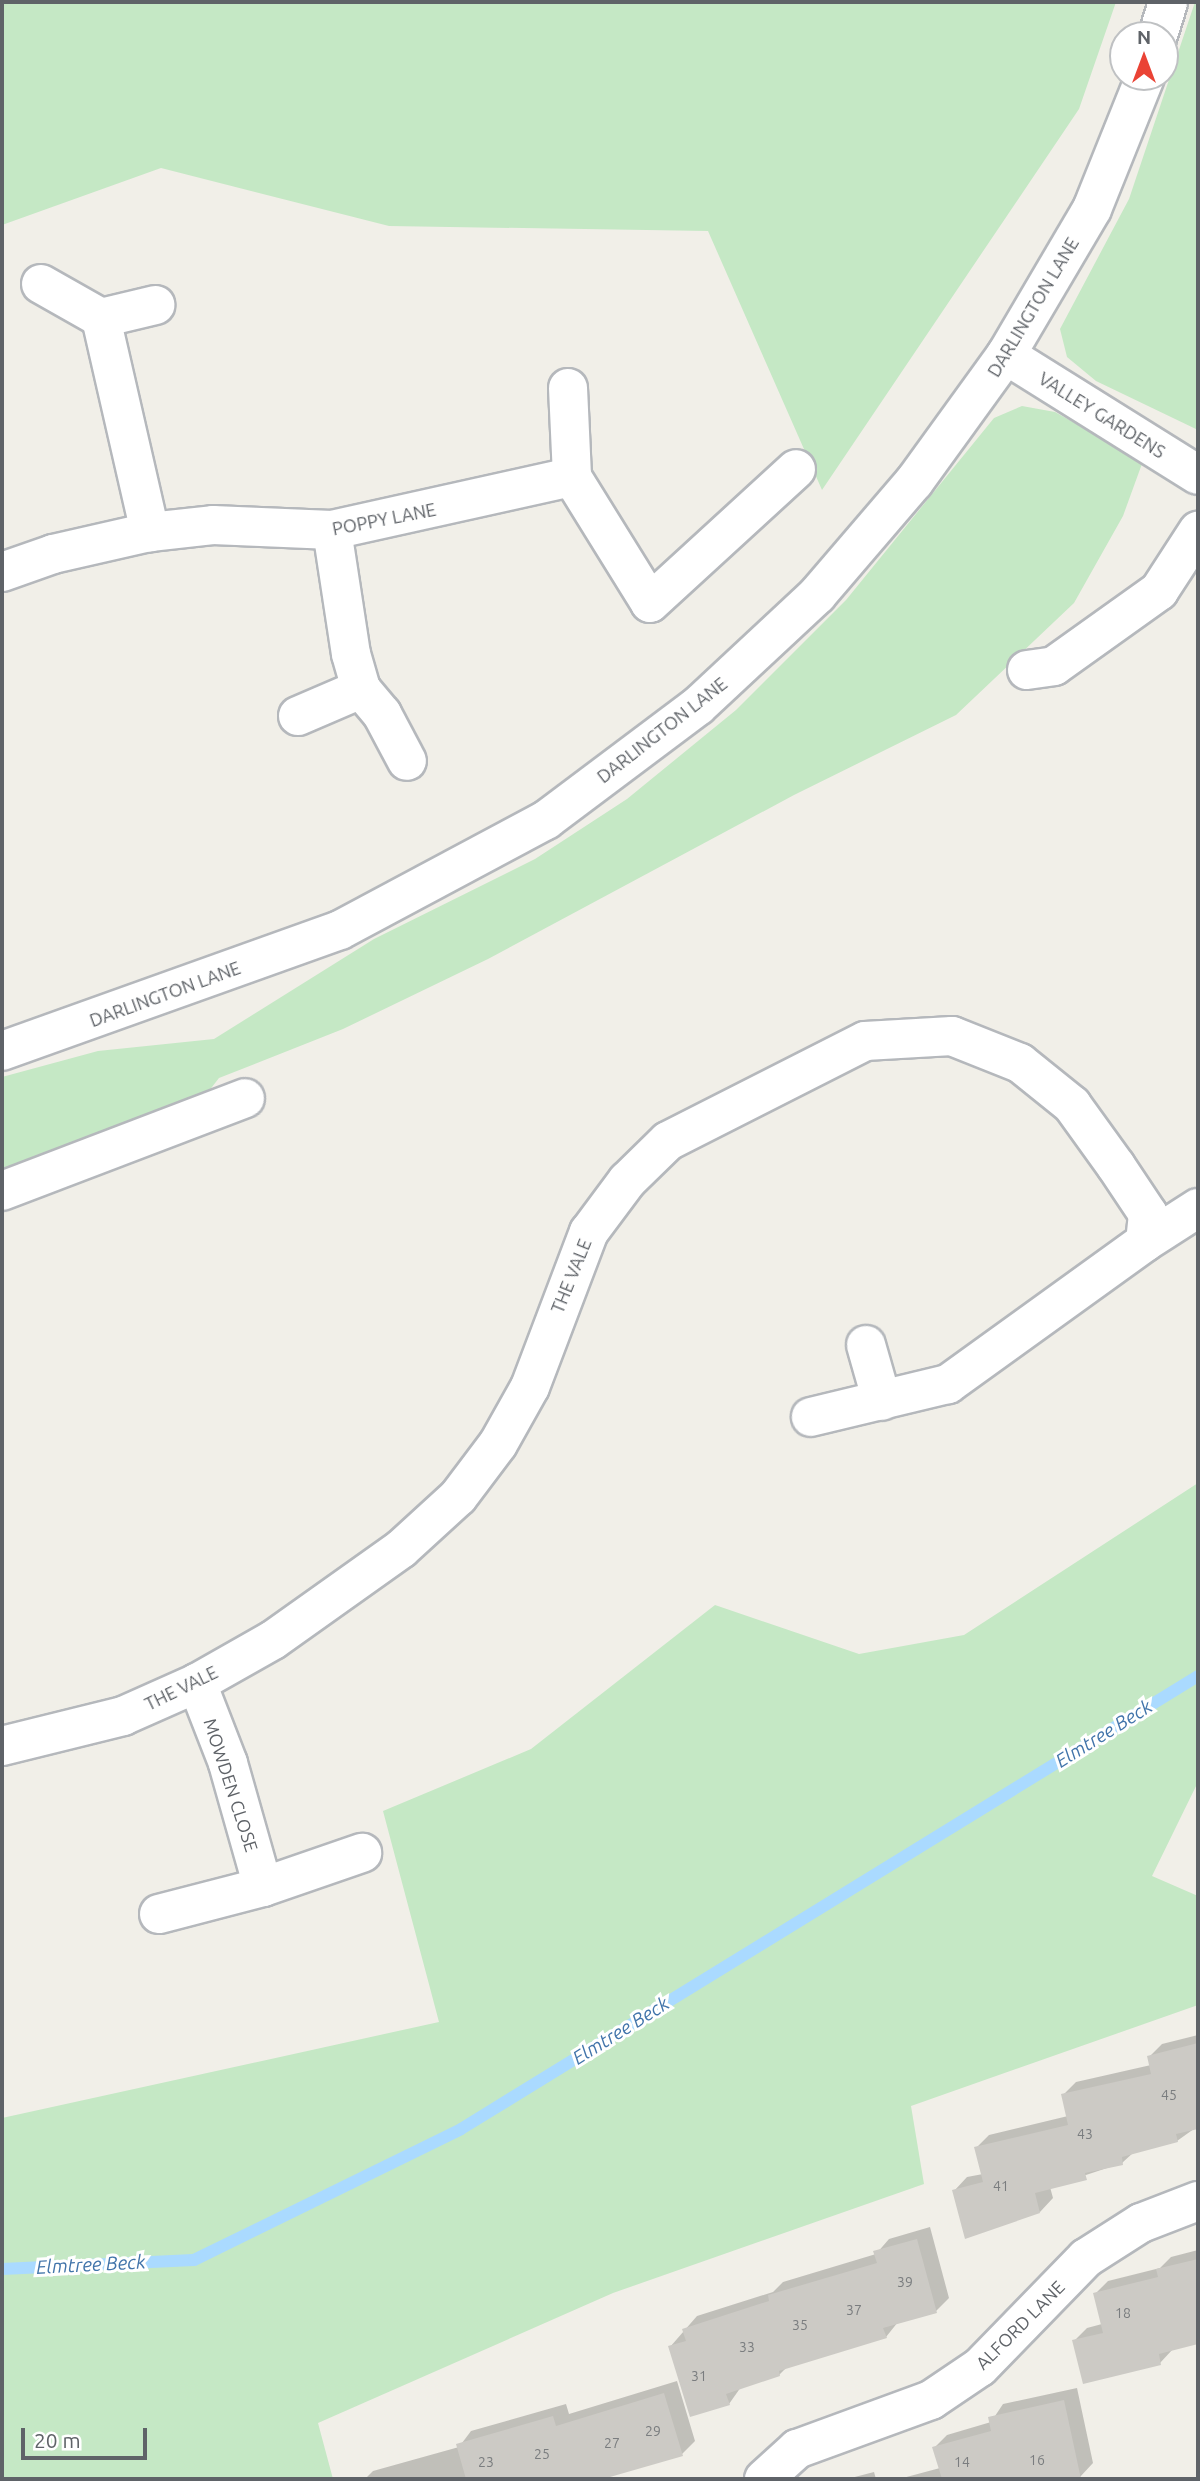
<!DOCTYPE html>
<html>
<head>
<meta charset="utf-8">
<style>
	body { margin:0 }
	#map { position:relative; width:1200px; height:2481px; overflow:hidden; background:#f1efe8; font-family:Ubuntu,sans-serif }
	div>[style] { position:absolute }
	.green>* { inset:0; background:#c5e8c5 }
	.shadow>* { inset:0; background:#0003 }
	.stream>* { height:12px; margin:-6px; padding:0 6px; transform-origin:6px; border-radius:6px; background:#aadaff }
	.building>* { inset:0; background:#cccac5 }
	.roads { filter:drop-shadow(2px 0 #b5b8bc) drop-shadow(-2px 0 #b5b8bc) drop-shadow(0 2px #b5b8bc) drop-shadow(0 -2px #b5b8bc) }
	.minor>* { height:38px; margin:-19px; padding:0 19px; transform-origin:19px; border-radius:19px; background:#fff }
	span { translate:-50% -50%; white-space:nowrap; text-align:center; line-height:1.15; -webkit-text-stroke:6px #fff; paint-order:stroke }
	.number-label { font-size:14px; color:#7a7d7f }
	.number-label span { -webkit-text-stroke-width:0 }
	.street-label { font-size:18px; color:#5f6368 }
	.water-label { font-size:19px; color:#4174aa; font-style:italic }
	.frame { position:absolute; inset:0; border:4px solid #5f6368; pointer-events:none }
	.north { position:absolute; left:1109px; top:21px; width:70px; height:70px; box-sizing:border-box; background:#fff; border:2px solid #bfc1c3; border-radius:50%; rotate:0deg; font-size:19px; font-weight:700; line-height:28px; text-align:center; color:#5f6368 }
	.north::after { content:''; display:block; margin:auto; width:24px; height:32px; background:#ea4335; clip-path:polygon(50% 0,100% 100%,50% 72%,0 100%) }
	.scale { position:absolute; left:21px; top:2428px; width:126px; height:32px; box-sizing:border-box; border:4px solid #5f6368; border-top:0; padding-left:9px; font-size:21px; line-height:24px; white-space:nowrap; color:#5f6368; -webkit-text-stroke:5px #fff; paint-order:stroke }
</style>
</head>
<body>
<div id="map">
	<div class="green">
		<div style="clip-path:polygon(2px 2px,1116px 2px,1079px 109px,822px 490px,708px 231px,389px 226px,161px 168px,2px 225px)"></div>
		<div style="clip-path:polygon(1195px 2px,1198px 2px,1198px 430px,1096px 381px,1067px 357px,1060px 329px,1129px 199px)"></div>
		<div style="clip-path:polygon(1022px 406px,1055px 412px,1143px 461px,1123px 516px,1074px 603px,956px 715px,794px 795px,488px 959px,343px 1029px,219px 1078px,205px 1096px,13px 1171px,2px 1167px,2px 1077px,98px 1051px,214px 1039px,374px 939px,535px 859px,627px 799px,736px 710px,846px 600px,994px 418px)"></div>
		<div style="clip-path:polygon(1198px 1483px,1198px 1782px,1152px 1876px,1198px 1896px,1198px 2005px,911px 2106px,924px 2184px,613px 2293px,318px 2423px,333px 2479px,2px 2479px,2px 2118px,439px 2022px,383px 1811px,531px 1749px,715px 1605px,859px 1654px,964px 1635px)"></div>
	</div>
	<div class="shadow">
		<div style="clip-path:polygon(1198px 2035px,1198px 2126px,1177px 2141px,1134px 2152px,1122px 2163px,1050px 2187px,1053px 2198px,1040px 2212px,954px 2191px,967px 2177px,983px 2174px,976px 2148px,989px 2135px,1068px 2116px,1063px 2095px,1076px 2082px,1151px 2065px,1149px 2057px,1162px 2044px)"></div>
		<div style="clip-path:polygon(930px 2227px,949px 2298px,936px 2311px,898px 2322px,886px 2337px,788px 2366px,779px 2375px,741px 2387px,729px 2404px,670px 2347px,697px 2316px,773px 2292px,783px 2282px,876px 2254px,889px 2239px)"></div>
		<div style="clip-path:polygon(1198px 2250px,1198px 2342px,1173px 2349px,1160px 2363px,1074px 2341px,1087px 2328px,1102px 2324px,1095px 2294px,1108px 2281px,1160px 2268px,1171px 2257px)"></div>
		<div style="clip-path:polygon(677px 2381px,695px 2441px,682px 2454px,599px 2479px,365px 2479px,373px 2471px,459px 2447px,471px 2431px,566px 2404px,569px 2414px)"></div>
		<div style="clip-path:polygon(1077px 2388px,1093px 2463px,1080px 2477px,899px 2479px,940px 2468px,934px 2448px,947px 2435px,991px 2422px,1003px 2404px)"></div>
		<div style="clip-path:polygon(874px 2472px,876px 2479px,847px 2479px)"></div>
	</div>
	<div class="stream">
		<div style="left:2px;top:2269px;width:192px;rotate:-2.7deg"></div>
		<div style="left:194px;top:2260px;width:297px;rotate:-26.1deg"></div>
		<div style="left:461px;top:2129px;width:865px;rotate:-31.58deg"></div>
	</div>
	<div class="building">
		<div style="clip-path:polygon(1198px 2043px,1198px 2129px,1176px 2134px,1178px 2142px,1122px 2157px,1123px 2165px,1085px 2173px,1087px 2180px,1035px 2193px,1040px 2213px,965px 2239px,952px 2190px,983px 2182px,974px 2147px,1068px 2125px,1061px 2094px,1151px 2074px,1147px 2056px)"></div>
		<div style="clip-path:polygon(917px 2239px,937px 2313px,883px 2328px,887px 2338px,779px 2371px,780px 2376px,726px 2394px,730px 2405px,690px 2417px,668px 2346px,686px 2341px,682px 2329px,769px 2301px,768px 2295px,877px 2263px,873px 2251px)"></div>
		<div style="clip-path:polygon(1198px 2259px,1198px 2344px,1159px 2354px,1161px 2365px,1083px 2384px,1072px 2340px,1103px 2333px,1093px 2293px,1158px 2277px,1156px 2269px)"></div>
		<div style="clip-path:polygon(664px 2393px,683px 2456px,603px 2479px,466px 2479px,456px 2444px,553px 2416px,556px 2426px)"></div>
		<div style="clip-path:polygon(1064px 2400px,1081px 2479px,942px 2479px,932px 2447px,991px 2431px,988px 2417px)"></div>
	</div>
	<div class="roads">
		<div class="minor">
			<div style="left:1158px;top:35px;width:34px;rotate:-73deg"></div>
			<div style="left:41px;top:284px;width:69px;rotate:29.5deg"></div>
			<div style="left:101px;top:318px;width:56px;rotate:-13.5deg"></div>
			<div style="left:101px;top:318px;width:220px;rotate:77.1deg"></div>
			<div style="left:1006px;top:355px;width:226px;rotate:32deg"></div>
			<div style="left:568px;top:388px;width:89px;rotate:87.4deg"></div>
			<div style="left:572px;top:477px;width:148px;rotate:58.2deg"></div>
			<div style="left:650px;top:603px;width:198px;rotate:-42.5deg"></div>
			<div style="left:332px;top:530px;width:125px;rotate:81.3deg"></div>
			<div style="left:351px;top:654px;width:36px;rotate:74deg"></div>
			<div style="left:361px;top:689px;width:33px;rotate:50deg"></div>
			<div style="left:382px;top:714px;width:53px;rotate:62deg"></div>
			<div style="left:2px;top:572px;width:54px;rotate:-19.4deg"></div>
			<div style="left:53px;top:554px;width:99px;rotate:-12.8deg"></div>
			<div style="left:150px;top:532px;width:63px;rotate:-6.3deg"></div>
			<div style="left:213px;top:525px;width:119px;rotate:2.4deg"></div>
			<div style="left:332px;top:530px;width:246px;rotate:-12.5deg"></div>
			<div style="left:1027px;top:670px;width:27px;rotate:-8deg"></div>
			<div style="left:1054px;top:666px;width:129px;rotate:-35.5deg"></div>
			<div style="left:1159px;top:591px;width:72px;rotate:-57deg"></div>
			<div style="left:298px;top:716px;width:69px;rotate:-23.2deg"></div>
			<div style="left:2px;top:1051px;width:359px;rotate:-19.7deg"></div>
			<div style="left:340px;top:930px;width:234px;rotate:-28.1deg"></div>
			<div style="left:546px;top:820px;width:190px;rotate:-36.9deg"></div>
			<div style="left:698px;top:706px;width:163px;rotate:-43deg"></div>
			<div style="left:817px;top:595px;width:149px;rotate:-49.4deg"></div>
			<div style="left:914px;top:482px;width:157px;rotate:-54.1deg"></div>
			<div style="left:1006px;top:355px;width:169px;rotate:-59.5deg"></div>
			<div style="left:1092px;top:209px;width:142px;rotate:-68.1deg"></div>
			<div style="left:2px;top:1191px;width:260px;rotate:-20.9deg"></div>
			<div style="left:1145px;top:1242px;width:63px;rotate:-32.7deg"></div>
			<div style="left:866px;top:1345px;width:58px;rotate:74.1deg"></div>
			<div style="left:2px;top:1746px;width:125px;rotate:-13.9deg"></div>
			<div style="left:123px;top:1716px;width:81px;rotate:-24deg"></div>
			<div style="left:197px;top:1683px;width:87px;rotate:-29.5deg"></div>
			<div style="left:273px;top:1640px;width:157px;rotate:-35.4deg"></div>
			<div style="left:401px;top:1549px;width:77px;rotate:-42.4deg"></div>
			<div style="left:458px;top:1497px;width:66px;rotate:-53deg"></div>
			<div style="left:498px;top:1444px;width:65px;rotate:-60.7deg"></div>
			<div style="left:530px;top:1387px;width:166px;rotate:-69.2deg"></div>
			<div style="left:589px;top:1232px;width:64px;rotate:-53.3deg"></div>
			<div style="left:627px;top:1181px;width:57px;rotate:-44.3deg"></div>
			<div style="left:668px;top:1141px;width:221px;rotate:-26.9deg"></div>
			<div style="left:865px;top:1041px;width:87px;rotate:-3.3deg"></div>
			<div style="left:952px;top:1036px;width:73px;rotate:21.7deg"></div>
			<div style="left:1020px;top:1063px;width:67px;rotate:38.9deg"></div>
			<div style="left:1072px;top:1105px;width:75px;rotate:54.2deg"></div>
			<div style="left:1116px;top:1166px;width:58px;rotate:56.3deg"></div>
			<div style="left:1148px;top:1214px;width:28px;rotate:96deg"></div>
			<div style="left:1145px;top:1242px;width:243px;rotate:144.2deg"></div>
			<div style="left:948px;top:1384px;width:141px;rotate:166.5deg"></div>
			<div style="left:263px;top:1887px;width:105px;rotate:-19deg"></div>
			<div style="left:159px;top:1914px;width:107px;rotate:-14.6deg"></div>
			<div style="left:263px;top:1887px;width:129px;rotate:-105.8deg"></div>
			<div style="left:228px;top:1763px;width:86px;rotate:-111.2deg"></div>
			<div style="left:764px;top:2479px;width:45px;rotate:-42.3deg"></div>
			<div style="left:797px;top:2449px;width:143px;rotate:-20.1deg"></div>
			<div style="left:931px;top:2400px;width:59px;rotate:-34deg"></div>
			<div style="left:980px;top:2367px;width:152px;rotate:-45.8deg"></div>
			<div style="left:1086px;top:2258px;width:65px;rotate:-32.5deg"></div>
			<div style="left:1141px;top:2223px;width:61px;rotate:-21.1deg"></div>
		</div>
	</div>
	<div class="number-label">
		<span style="left:1169px;top:2095px">45</span>
		<span style="left:1085px;top:2134px">43</span>
		<span style="left:1001px;top:2186px">41</span>
		<span style="left:905px;top:2282px">39</span>
		<span style="left:854px;top:2310px">37</span>
		<span style="left:1123px;top:2313px">18</span>
		<span style="left:800px;top:2325px">35</span>
		<span style="left:747px;top:2347px">33</span>
		<span style="left:699px;top:2376px">31</span>
		<span style="left:653px;top:2431px">29</span>
		<span style="left:612px;top:2443px">27</span>
		<span style="left:542px;top:2454px">25</span>
		<span style="left:1037px;top:2460px">16</span>
		<span style="left:486px;top:2462px">23</span>
		<span style="left:962px;top:2462px">14</span>
	</div>
	<div class="street-label">
		<span style="left:1033px;top:307px;rotate:-59deg">DARLINGTON LANE</span>
		<span style="left:1102px;top:415px;rotate:32deg">VALLEY GARDENS</span>
		<span style="left:384px;top:519px;rotate:-11deg">POPPY LANE</span>
		<span style="left:662px;top:730px;rotate:-38deg">DARLINGTON LANE</span>
		<span style="left:165px;top:994px;rotate:-20deg">DARLINGTON LANE</span>
		<span style="left:571px;top:1276px;rotate:-68deg">THE VALE</span>
		<span style="left:181px;top:1688px;rotate:-26deg">THE VALE</span>
		<span style="left:231px;top:1785px;rotate:72deg">MOWDEN CLOSE</span>
		<span style="left:1020px;top:2325px;rotate:-45deg">ALFORD LANE</span>
	</div>
	<div class="water-label">
		<span style="left:1104px;top:1734px;rotate:-32deg">Elmtree Beck</span>
		<span style="left:621px;top:2031px;rotate:-32deg">Elmtree Beck</span>
		<span style="left:91px;top:2265px;rotate:-3deg">Elmtree Beck</span>
	</div>
	<div class="frame"></div>
	<div class="north">N</div>
	<div class="scale">20 m</div>
</div>
</body>
</html>
